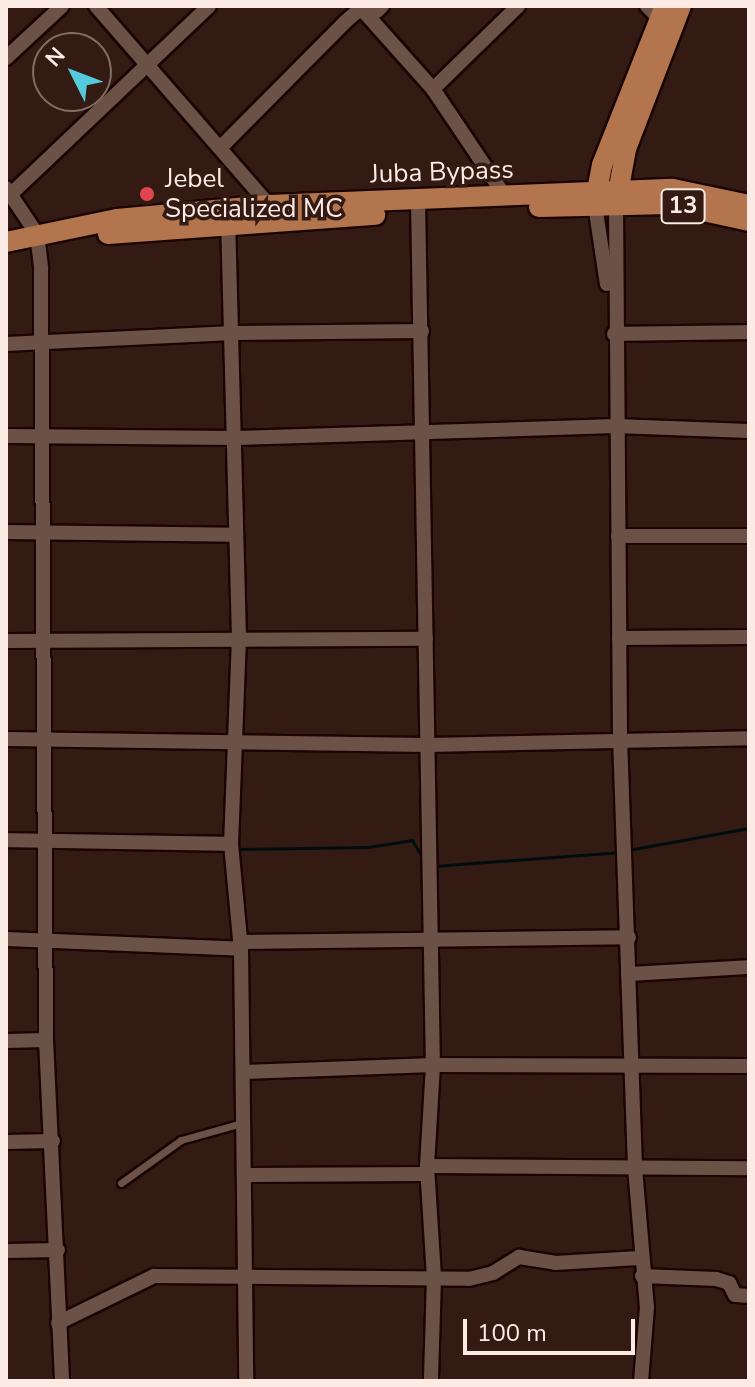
<!DOCTYPE html>
<html>
<head>
<meta charset="utf-8">
<style>
	body { margin:0 }
	#map { position:relative; width:755px; height:1387px; overflow:hidden; background:#331b13; font-family:"Nunito Sans",sans-serif }
	div>[style] { position:absolute }
	.stream>* { height:3px; margin:-1.5px; padding:0 1.5px; transform-origin:1.5px; border-radius:1.5px; background:#000d0e }
	.roads { filter:drop-shadow(2px 0 #190501) drop-shadow(-2px 0 #190501) drop-shadow(0 2px #190501) drop-shadow(0 -2px #190501) }
	.lane>* { height:7px; margin:-3.5px; padding:0 3.5px; transform-origin:3.5px; border-radius:3.5px; background:#6c5147 }
	.street>* { height:14px; margin:-7px; padding:0 7px; transform-origin:7px; border-radius:7px; background:#6c5147 }
	.primary>* { height:20px; margin:-10px; padding:0 10px; transform-origin:10px; border-radius:10px; background:#b3754e }
	.dots>* { width:22px; height:22px; translate:-50% -50%; box-sizing:border-box; border:4px solid #331b13; border-radius:50% }
	span { translate:-50% -50%; white-space:nowrap; text-align:center; line-height:1.15; -webkit-text-stroke:7px #331b13; paint-order:stroke }
	.shield-label span { padding:2px 6px; background:#331b13; border:2px solid; border-radius:6px; -webkit-text-stroke-width:0 }
	.shield-label { font-size:24px; color:#fcebe5; font-weight:700 }
	.street-label { font-size:26px; color:#fcebe5 }
	.poi-label { font-size:26px; color:#fcebe5 }
	.left { translate:0 -50%; text-align:left }
	.frame { position:absolute; inset:0; border:8px solid #fcebe5; pointer-events:none }
	.north { position:absolute; left:32px; top:32px; width:80px; height:80px; box-sizing:border-box; background:#331b13; border:2px solid #836e67; border-radius:50%; rotate:312deg; font-size:22px; font-weight:700; line-height:32px; text-align:center; color:#fcebe5 }
	.north::after { content:''; display:block; margin:auto; width:28px; height:36px; background:#54cadc; clip-path:polygon(50% 0,100% 100%,50% 72%,0 100%) }
	.scale { position:absolute; left:463px; top:1319px; width:172px; height:36px; box-sizing:border-box; border:4px solid #fcebe5; border-top:0; padding-left:10px; font-size:24px; line-height:28px; white-space:nowrap; color:#fcebe5; -webkit-text-stroke:6px #331b13; paint-order:stroke }
</style>
</head>
<body>
<div id="map">
	<div class="stream">
		<div style="left:238px;top:849px;width:130px;rotate:-0.9deg"></div>
		<div style="left:368px;top:847px;width:45px;rotate:-9deg"></div>
		<div style="left:412px;top:840px;width:21px;rotate:59deg"></div>
		<div style="left:628px;top:850px;width:123px;rotate:-10.3deg"></div>
		<div style="left:434px;top:866px;width:188px;rotate:-4.3deg"></div>
	</div>
	<div class="roads">
		<div class="lane">
			<div style="left:121px;top:1183px;width:74px;rotate:-35.6deg"></div>
			<div style="left:181px;top:1140px;width:63px;rotate:-15.6deg"></div>
		</div>
		<div class="street">
			<div style="left:96px;top:6px;width:264px;rotate:49deg"></div>
			<div style="left:359px;top:6px;width:111px;rotate:48.3deg"></div>
			<div style="left:433px;top:89px;width:129px;rotate:56.1deg"></div>
			<div style="left:647px;top:6px;width:18px;rotate:45deg"></div>
			<div style="left:6px;top:58px;width:76px;rotate:-42.9deg"></div>
			<div style="left:433px;top:89px;width:119px;rotate:-44.3deg"></div>
			<div style="left:220px;top:148px;width:177px;rotate:-45.2deg"></div>
			<div style="left:345px;top:22px;width:21px;rotate:-41deg"></div>
			<div style="left:361px;top:8px;width:16px;rotate:11deg"></div>
			<div style="left:377px;top:11px;width:7px;rotate:-45deg"></div>
			<div style="left:6px;top:188px;width:55px;rotate:56deg"></div>
			<div style="left:37px;top:234px;width:35px;rotate:83deg"></div>
			<div style="left:41px;top:269px;width:771px;rotate:89.63deg"></div>
			<div style="left:46px;top:1040px;width:341px;rotate:87.3deg"></div>
			<div style="left:11px;top:194px;width:273px;rotate:-43.5deg"></div>
			<div style="left:418px;top:201px;width:864px;rotate:89.01deg"></div>
			<div style="left:433px;top:1065px;width:101px;rotate:93.4deg"></div>
			<div style="left:427px;top:1166px;width:111px;rotate:86.4deg"></div>
			<div style="left:434px;top:1277px;width:104px;rotate:91.7deg"></div>
			<div style="left:616px;top:204px;width:534px;rotate:89.57deg"></div>
			<div style="left:620px;top:738px;width:430px;rotate:88deg"></div>
			<div style="left:635px;top:1168px;width:140px;rotate:85.1deg"></div>
			<div style="left:647px;top:1307px;width:74px;rotate:94.6deg"></div>
			<div style="left:595px;top:205px;width:80px;rotate:81.4deg"></div>
			<div style="left:228px;top:218px;width:419px;rotate:88.5deg"></div>
			<div style="left:239px;top:637px;width:207px;rotate:92.2deg"></div>
			<div style="left:231px;top:844px;width:105px;rotate:84.6deg"></div>
			<div style="left:241px;top:949px;width:432px;rotate:89.3deg"></div>
			<div style="left:614px;top:334px;width:135px;rotate:-0.8deg"></div>
			<div style="left:6px;top:344px;width:227px;rotate:-2.8deg"></div>
			<div style="left:233px;top:333px;width:189px;rotate:-0.6deg"></div>
			<div style="left:6px;top:436px;width:231px;rotate:0.5deg"></div>
			<div style="left:237px;top:438px;width:379px;rotate:-1.8deg"></div>
			<div style="left:616px;top:426px;width:133px;rotate:2.2deg"></div>
			<div style="left:6px;top:532px;width:230px;rotate:0.7deg"></div>
			<div style="left:618px;top:536px;width:131px"></div>
			<div style="left:619px;top:638px;width:130px;rotate:-0.4deg"></div>
			<div style="left:6px;top:641px;width:420px;rotate:-0.3deg"></div>
			<div style="left:6px;top:739px;width:422px;rotate:0.8deg"></div>
			<div style="left:428px;top:745px;width:321px;rotate:-1.2deg"></div>
			<div style="left:6px;top:840px;width:225px;rotate:1deg"></div>
			<div style="left:6px;top:939px;width:235px;rotate:2.4deg"></div>
			<div style="left:240px;top:942px;width:389px;rotate:-0.7deg"></div>
			<div style="left:628px;top:974px;width:121px;rotate:-3.3deg"></div>
			<div style="left:6px;top:1041px;width:40px;rotate:-1.4deg"></div>
			<div style="left:244px;top:1072px;width:189px;rotate:-2.1deg"></div>
			<div style="left:433px;top:1065px;width:316px;rotate:0.2deg"></div>
			<div style="left:6px;top:1142px;width:47px;rotate:-1.2deg"></div>
			<div style="left:427px;top:1166px;width:322px;rotate:0.4deg"></div>
			<div style="left:246px;top:1175px;width:181px;rotate:-0.3deg"></div>
			<div style="left:6px;top:1251px;width:52px;rotate:-1.1deg"></div>
			<div style="left:642px;top:1276px;width:74px;rotate:2.3deg"></div>
			<div style="left:716px;top:1279px;width:14px;rotate:17deg"></div>
			<div style="left:729px;top:1283px;width:13px;rotate:63deg"></div>
			<div style="left:735px;top:1295px;width:14px;rotate:4deg"></div>
			<div style="left:58px;top:1323px;width:107px;rotate:-26.1deg"></div>
			<div style="left:154px;top:1276px;width:315px;rotate:0.5deg"></div>
			<div style="left:469px;top:1279px;width:25px;rotate:-14deg"></div>
			<div style="left:493px;top:1273px;width:31px;rotate:-32deg"></div>
			<div style="left:519px;top:1257px;width:36px;rotate:9deg"></div>
			<div style="left:555px;top:1263px;width:84px;rotate:-3.4deg"></div>
		</div>
		<div class="primary">
			<div style="left:595px;top:201px;width:37px;rotate:-79deg"></div>
			<div style="left:602px;top:165px;width:171px;rotate:-68.4deg"></div>
			<div style="left:616px;top:204px;width:56px;rotate:-79.7deg"></div>
			<div style="left:626px;top:149px;width:153px;rotate:-69deg"></div>
			<div style="left:539px;top:207px;width:132px;rotate:-1.3deg"></div>
			<div style="left:671px;top:204px;width:80px;rotate:12.3deg"></div>
			<div style="left:108px;top:234px;width:268px;rotate:-4.1deg"></div>
			<div style="left:6px;top:242px;width:113px;rotate:-11.7deg"></div>
			<div style="left:117px;top:219px;width:153px;rotate:-5.3deg"></div>
			<div style="left:269px;top:205px;width:404px;rotate:-2.3deg"></div>
			<div style="left:673px;top:189px;width:78px;rotate:11.9deg"></div>
		</div>
	</div>
	<div class="dots">
		<div style="left:147px;top:194px;background:#e0444e"></div>
	</div>
	<div class="shield-label">
		<span style="left:683px;top:206px">13</span>
	</div>
	<div class="street-label">
		<span style="left:442px;top:172px;rotate:-2deg">Juba Bypass</span>
	</div>
	<div class="poi-label">
		<span class="left" style="left:165px;top:194px">Jebel<br>Specialized MC</span>
	</div>
	<div class="frame"></div>
	<div class="north">N</div>
	<div class="scale">100 m</div>
</div>
</body>
</html>
